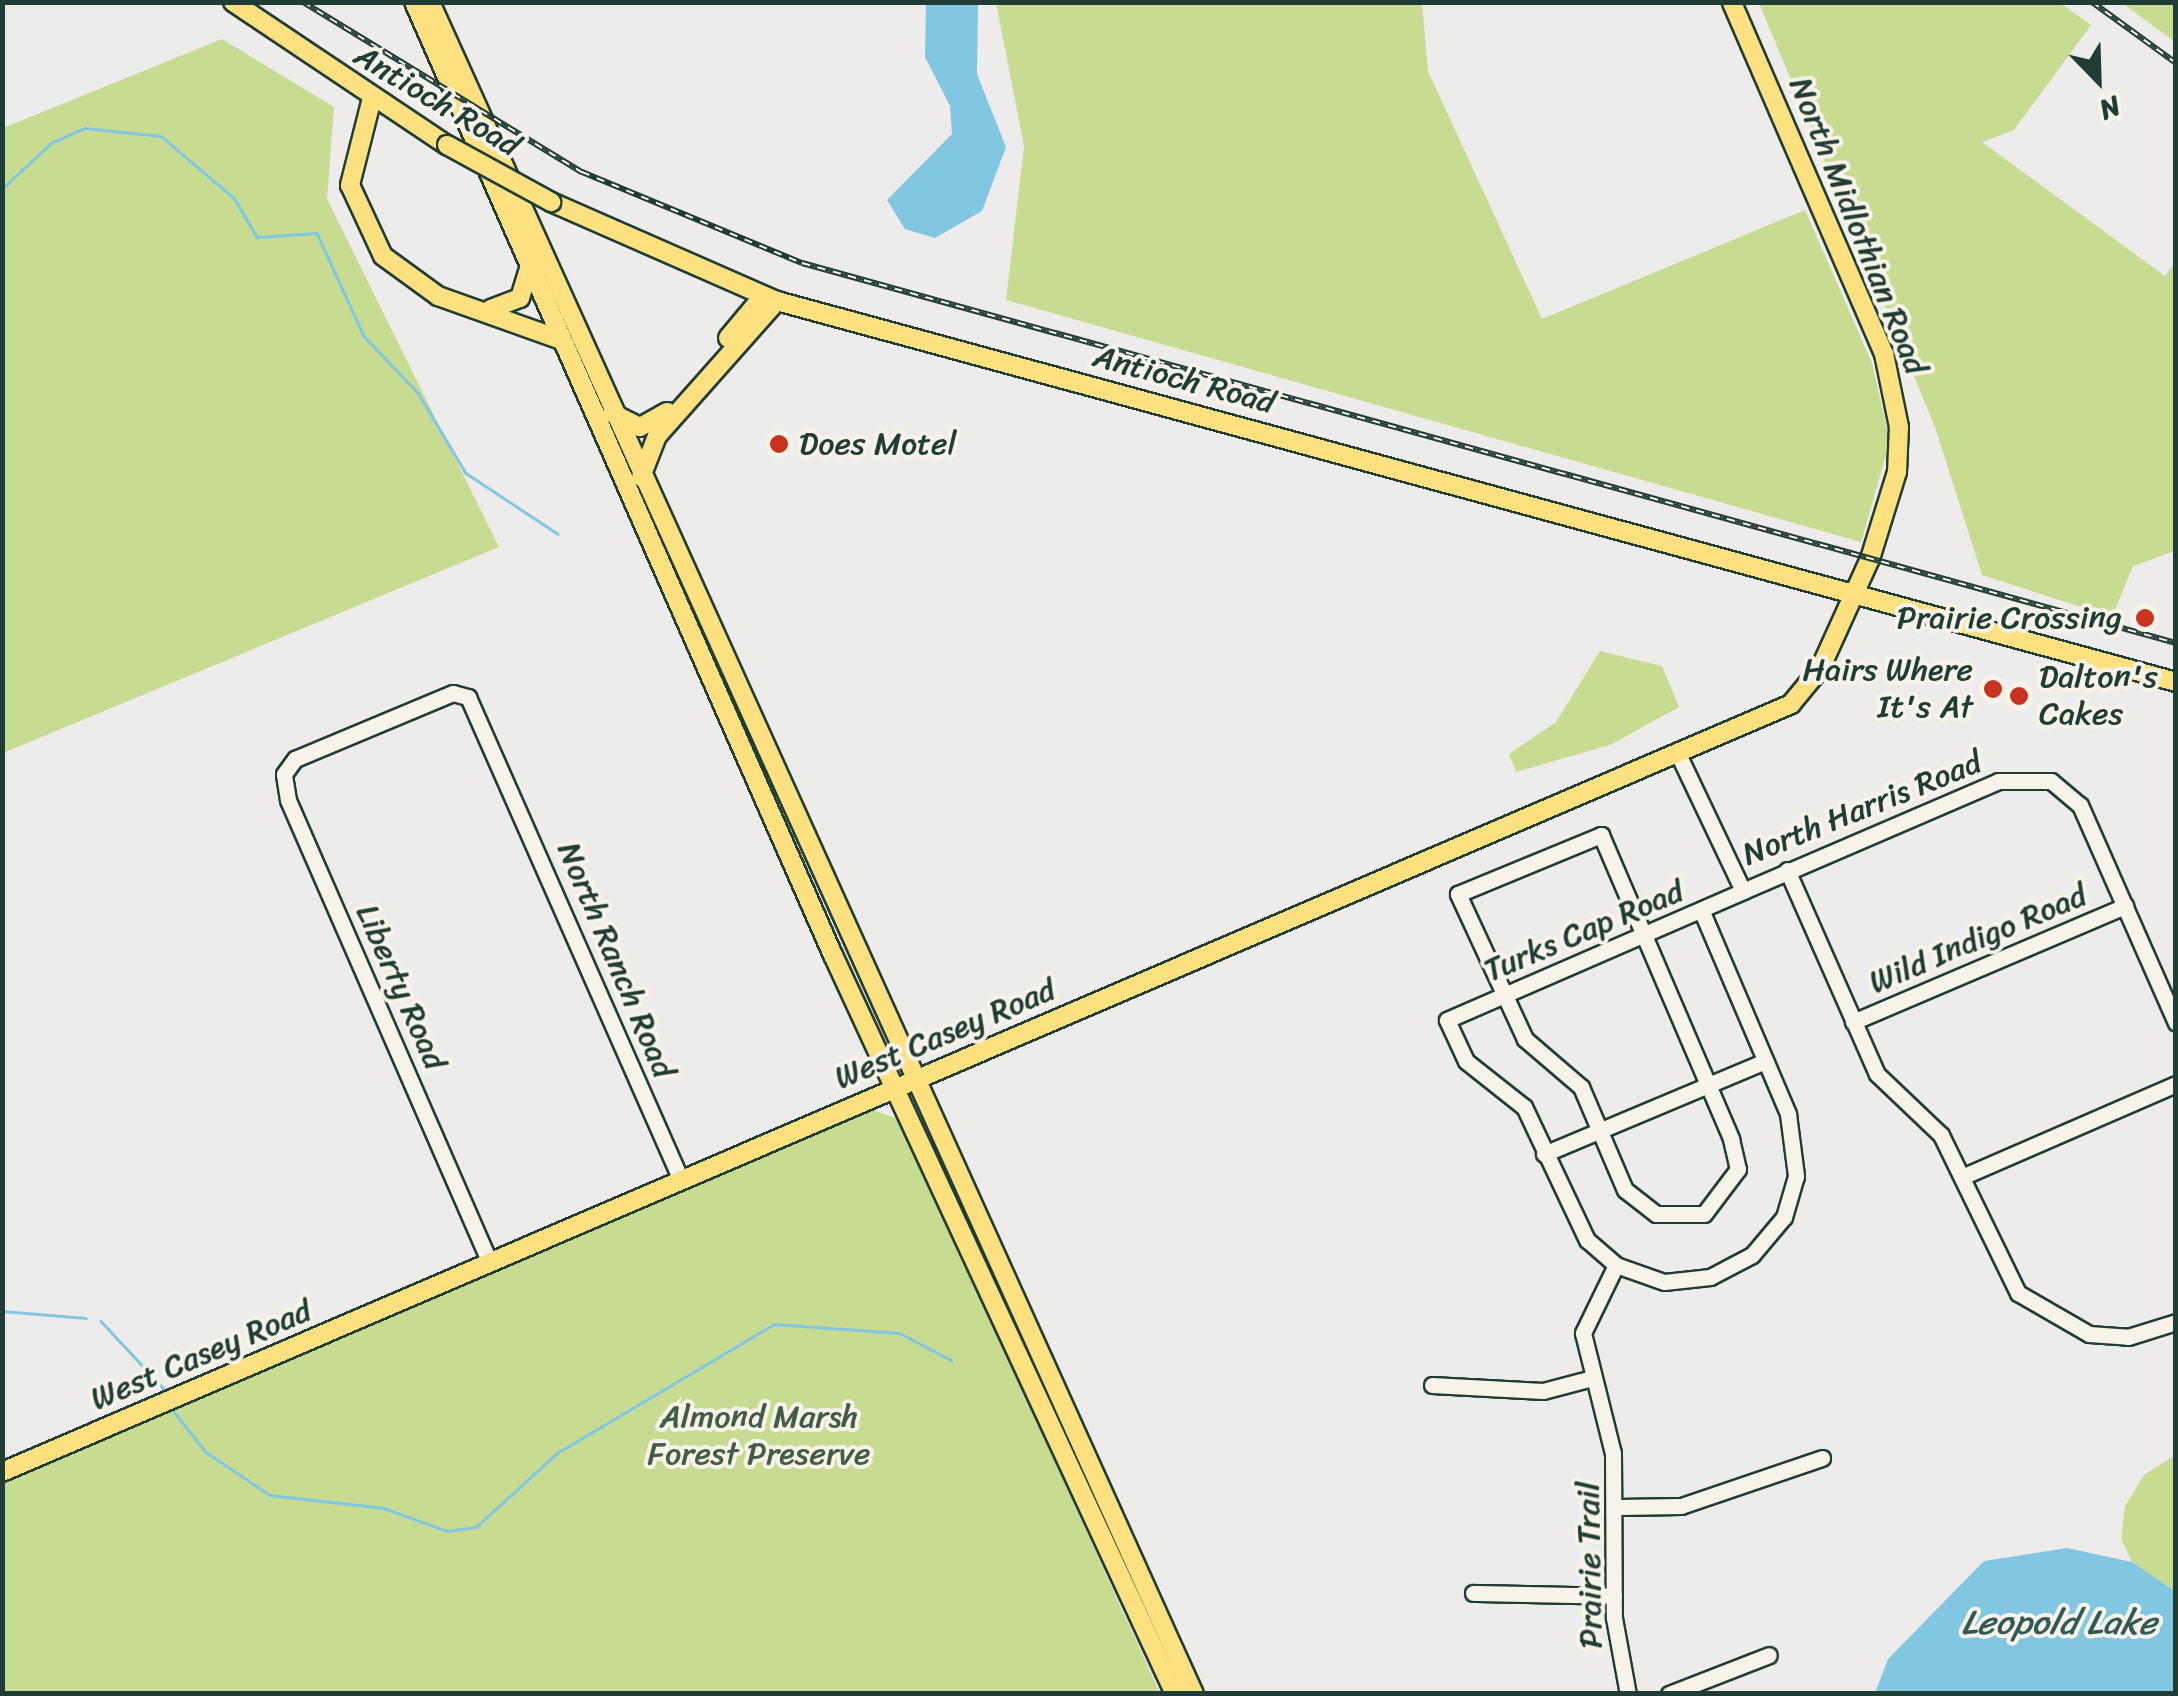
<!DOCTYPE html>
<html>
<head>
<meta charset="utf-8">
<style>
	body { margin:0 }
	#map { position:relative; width:2178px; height:1696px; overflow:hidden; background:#eeeceb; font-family:Sriracha,sans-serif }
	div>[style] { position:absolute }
	.green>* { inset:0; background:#c7dc91 }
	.water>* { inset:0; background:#81c7e2 }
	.stream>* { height:2.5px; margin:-1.25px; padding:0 1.25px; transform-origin:1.25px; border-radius:1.25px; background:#81c7e2 }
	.roads { filter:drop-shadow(2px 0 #1f3d34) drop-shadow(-2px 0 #1f3d34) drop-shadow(0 2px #1f3d34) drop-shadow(0 -2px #1f3d34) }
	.minor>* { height:15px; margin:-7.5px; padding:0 7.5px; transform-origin:7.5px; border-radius:7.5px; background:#f7f3e8 }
	.major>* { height:18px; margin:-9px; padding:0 9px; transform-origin:9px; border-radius:9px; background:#fde080 }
	.rail>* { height:6px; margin-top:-3px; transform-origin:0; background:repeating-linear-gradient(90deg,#f7f3e8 0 8px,#1f3d34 0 16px); box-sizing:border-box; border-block:2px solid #1f3d34 }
	.bridges { filter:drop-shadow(2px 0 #1f3d34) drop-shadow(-2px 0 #1f3d34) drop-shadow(0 2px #1f3d34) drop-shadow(0 -2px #1f3d34) }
	.major-bridge>* { height:18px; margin:-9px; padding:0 9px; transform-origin:9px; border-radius:9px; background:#fde080 }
	.dots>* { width:28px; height:28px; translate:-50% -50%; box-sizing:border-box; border:5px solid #f7f3e8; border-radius:50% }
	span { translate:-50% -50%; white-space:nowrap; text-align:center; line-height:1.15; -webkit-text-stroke:8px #f7f3e8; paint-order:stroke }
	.street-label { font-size:32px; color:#1f3d34 }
	.poi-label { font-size:32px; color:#1f3d34 }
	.left { translate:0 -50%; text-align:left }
	.right { translate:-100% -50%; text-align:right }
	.park-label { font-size:32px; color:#415d47 }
	.water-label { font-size:35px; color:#335957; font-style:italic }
	.frame { position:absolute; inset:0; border:5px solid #1f3d34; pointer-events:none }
	.north { position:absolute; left:2048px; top:30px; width:100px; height:100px; -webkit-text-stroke:8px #f7f3e8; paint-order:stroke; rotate:157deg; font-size:28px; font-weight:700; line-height:40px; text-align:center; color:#1f3d34 }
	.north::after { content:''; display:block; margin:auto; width:35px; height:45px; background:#1f3d34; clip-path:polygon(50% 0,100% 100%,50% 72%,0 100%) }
</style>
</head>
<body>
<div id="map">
	<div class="green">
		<div style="clip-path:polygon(996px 3px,1422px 3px,1428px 71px,1542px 319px,1805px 210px,1872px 363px,1890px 441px,1861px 542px,1006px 300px,1024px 146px)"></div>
		<div style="clip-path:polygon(1759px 3px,2060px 3px,2091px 25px,2014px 130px,1982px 142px,2165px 276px,2175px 262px,2175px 551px,2133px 566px,2112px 617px,1982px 575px,1935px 427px)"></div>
		<div style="clip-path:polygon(2122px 3px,2175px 3px,2175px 42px)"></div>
		<div style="clip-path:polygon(222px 39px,334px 107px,327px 199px,499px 547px,3px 753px,3px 128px)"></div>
		<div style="clip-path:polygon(1600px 651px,1662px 666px,1679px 707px,1610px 745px,1516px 772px,1509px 754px,1556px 722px)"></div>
		<div style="clip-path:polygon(870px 1109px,899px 1119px,1160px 1693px,3px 1694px,3px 1477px)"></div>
		<div style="clip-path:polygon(2175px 1455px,2175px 1591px,2132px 1562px,2121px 1539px,2125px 1506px,2144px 1475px)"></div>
	</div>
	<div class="water">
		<div style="clip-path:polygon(926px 3px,978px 3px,977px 74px,1006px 147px,982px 211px,935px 238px,905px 229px,887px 200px,952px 134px,950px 106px,925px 57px)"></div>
		<div style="clip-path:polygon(2067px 1548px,2132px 1562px,2175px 1591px,2175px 1693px,1875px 1693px,1888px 1659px,1984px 1561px)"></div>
	</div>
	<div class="stream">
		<div style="left:2px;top:189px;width:67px;rotate:-43.2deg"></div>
		<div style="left:51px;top:143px;width:37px;rotate:-24deg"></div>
		<div style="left:85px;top:128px;width:76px;rotate:6deg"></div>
		<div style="left:161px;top:136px;width:97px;rotate:40.4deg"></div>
		<div style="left:235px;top:199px;width:44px;rotate:59.9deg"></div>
		<div style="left:257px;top:237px;width:60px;rotate:-3.8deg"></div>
		<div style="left:317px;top:233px;width:113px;rotate:65.5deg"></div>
		<div style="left:364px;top:336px;width:80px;rotate:46.5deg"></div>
		<div style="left:419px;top:394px;width:92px;rotate:59.3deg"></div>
		<div style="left:466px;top:473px;width:110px;rotate:33.5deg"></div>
		<div style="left:2px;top:1311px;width:84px;rotate:4.8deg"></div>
		<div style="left:101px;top:1321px;width:96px;rotate:47.1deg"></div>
		<div style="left:172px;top:1409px;width:55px;rotate:51.7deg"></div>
		<div style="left:206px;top:1452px;width:77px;rotate:33.9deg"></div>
		<div style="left:270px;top:1495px;width:115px;rotate:6.5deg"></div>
		<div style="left:384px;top:1508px;width:67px;rotate:20.1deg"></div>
		<div style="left:447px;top:1531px;width:29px;rotate:-8deg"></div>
		<div style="left:476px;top:1527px;width:110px;rotate:-42.4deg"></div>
		<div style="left:557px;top:1453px;width:252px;rotate:-30.7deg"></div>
		<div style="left:774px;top:1324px;width:126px;rotate:4.1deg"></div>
		<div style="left:900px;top:1333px;width:58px;rotate:27.9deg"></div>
		<div style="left:2px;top:1689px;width:7px;rotate:45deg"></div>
	</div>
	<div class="roads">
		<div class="minor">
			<div style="left:1679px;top:756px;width:149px;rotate:64.6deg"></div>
			<div style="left:1743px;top:891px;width:278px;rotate:-23.3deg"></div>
			<div style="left:1998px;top:781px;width:53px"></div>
			<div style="left:2051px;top:781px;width:38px;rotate:40deg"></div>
			<div style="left:2080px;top:805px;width:238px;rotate:66.2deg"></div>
			<div style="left:1601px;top:835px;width:331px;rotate:66.8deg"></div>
			<div style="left:1731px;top:1139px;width:31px;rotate:77deg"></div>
			<div style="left:1738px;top:1169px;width:56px;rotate:127.1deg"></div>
			<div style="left:1704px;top:1214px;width:48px;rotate:180deg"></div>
			<div style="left:1656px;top:1214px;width:39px;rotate:-142deg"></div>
			<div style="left:1625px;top:1190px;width:112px;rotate:-113.1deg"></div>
			<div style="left:1581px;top:1087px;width:74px;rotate:-139.4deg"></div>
			<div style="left:1525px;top:1039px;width:160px;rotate:-114.8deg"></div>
			<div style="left:1458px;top:894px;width:155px;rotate:-22.4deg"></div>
			<div style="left:1787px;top:870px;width:223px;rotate:66.2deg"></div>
			<div style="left:1877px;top:1074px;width:88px;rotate:43.6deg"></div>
			<div style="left:1941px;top:1135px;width:176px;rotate:64deg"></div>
			<div style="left:2018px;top:1293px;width:82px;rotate:30deg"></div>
			<div style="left:2089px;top:1334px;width:39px;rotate:4deg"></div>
			<div style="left:2128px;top:1337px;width:50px;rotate:-17.4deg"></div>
			<div style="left:1702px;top:912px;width:220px;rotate:66.9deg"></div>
			<div style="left:1788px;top:1114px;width:63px;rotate:82.6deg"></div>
			<div style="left:1796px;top:1176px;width:43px;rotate:106.3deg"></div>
			<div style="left:1784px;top:1217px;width:50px;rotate:130.1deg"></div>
			<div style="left:1752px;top:1255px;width:47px;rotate:152.4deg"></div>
			<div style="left:1710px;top:1277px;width:46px;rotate:173.8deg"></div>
			<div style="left:1664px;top:1282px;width:51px;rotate:-160.5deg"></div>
			<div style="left:1616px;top:1265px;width:38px;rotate:-139deg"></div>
			<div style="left:1587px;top:1240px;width:147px;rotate:-115.3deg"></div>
			<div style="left:1524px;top:1107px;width:74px;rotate:-141.6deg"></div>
			<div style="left:1466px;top:1061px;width:45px;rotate:-114.9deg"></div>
			<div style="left:1447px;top:1020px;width:323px;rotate:-23.5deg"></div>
			<div style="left:1853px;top:1022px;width:296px;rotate:-23.1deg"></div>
			<div style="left:1544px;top:1154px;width:240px;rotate:-22.8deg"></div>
			<div style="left:1962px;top:1177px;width:233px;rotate:-23.5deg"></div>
			<div style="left:490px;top:1263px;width:505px;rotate:-113.57deg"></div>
			<div style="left:288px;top:800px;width:26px;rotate:-99deg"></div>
			<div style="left:284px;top:774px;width:19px;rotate:-54deg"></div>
			<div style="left:295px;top:759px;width:171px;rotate:-22.7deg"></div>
			<div style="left:453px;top:693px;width:16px;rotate:15deg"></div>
			<div style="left:468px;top:697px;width:528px;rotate:66.2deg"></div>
			<div style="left:1616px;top:1265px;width:76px;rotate:115.9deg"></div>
			<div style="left:1583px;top:1333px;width:124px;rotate:76deg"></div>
			<div style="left:1613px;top:1453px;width:165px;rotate:89.7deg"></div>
			<div style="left:1614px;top:1618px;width:77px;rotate:79.6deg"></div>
			<div style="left:1432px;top:1385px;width:111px;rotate:3.1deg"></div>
			<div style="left:1543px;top:1391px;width:51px;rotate:-14.9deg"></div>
			<div style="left:1618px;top:1507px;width:63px;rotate:-0.9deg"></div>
			<div style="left:1681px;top:1506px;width:149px;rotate:-18.8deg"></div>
			<div style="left:1473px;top:1593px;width:141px;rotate:1.2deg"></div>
			<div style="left:1669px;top:1694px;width:107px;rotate:-21.3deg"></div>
		</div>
		<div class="major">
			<div style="left:233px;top:2px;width:257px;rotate:33.8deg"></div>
			<div style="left:414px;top:2px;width:1041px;rotate:66.27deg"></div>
			<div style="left:833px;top:955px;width:814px;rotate:65.17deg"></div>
			<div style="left:430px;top:2px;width:1856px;rotate:65.7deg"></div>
			<div style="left:371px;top:102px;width:86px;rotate:104.2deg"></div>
			<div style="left:350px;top:185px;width:78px;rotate:65.1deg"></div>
			<div style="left:383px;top:256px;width:68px;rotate:36deg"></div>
			<div style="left:438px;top:296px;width:128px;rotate:19.6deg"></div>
			<div style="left:551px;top:202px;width:247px;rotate:23.7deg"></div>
			<div style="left:777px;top:301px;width:1450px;rotate:15.23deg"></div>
			<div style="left:491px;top:309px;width:31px;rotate:-21deg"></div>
			<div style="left:520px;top:298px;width:31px;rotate:-73deg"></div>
			<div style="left:728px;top:338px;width:55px;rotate:-50.2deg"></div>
			<div style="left:612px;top:413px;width:31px;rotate:27deg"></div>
			<div style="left:640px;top:427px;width:31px;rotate:-29deg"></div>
			<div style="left:641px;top:477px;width:44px;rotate:-68.7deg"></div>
			<div style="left:657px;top:436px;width:181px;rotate:-48.4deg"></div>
			<div style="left:2px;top:1472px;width:1947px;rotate:-23.23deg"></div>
			<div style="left:1791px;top:704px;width:45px;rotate:-50.4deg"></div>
			<div style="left:1820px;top:669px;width:121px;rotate:-65.6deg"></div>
			<div style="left:1870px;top:559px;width:91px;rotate:-72.8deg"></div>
			<div style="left:1897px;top:472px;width:45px;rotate:-87.5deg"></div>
			<div style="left:1899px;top:427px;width:75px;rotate:-101.6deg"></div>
			<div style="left:1884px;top:354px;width:383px;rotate:-113.4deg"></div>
		</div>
	</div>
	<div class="rail">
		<div style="left:303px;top:2px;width:327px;rotate:31.4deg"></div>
		<div style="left:582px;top:172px;width:238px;rotate:22.5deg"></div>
		<div style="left:802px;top:263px;width:1426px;rotate:15.46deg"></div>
		<div style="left:2092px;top:2px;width:104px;rotate:36deg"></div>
	</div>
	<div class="bridges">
		<div class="major-bridge">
			<div style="left:447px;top:145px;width:119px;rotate:28.7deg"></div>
		</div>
	</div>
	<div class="dots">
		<div style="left:779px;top:444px;background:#c8321e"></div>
		<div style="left:2145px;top:618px;background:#c8321e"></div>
		<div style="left:1993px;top:689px;background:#c8321e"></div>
		<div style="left:2019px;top:696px;background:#c8321e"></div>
	</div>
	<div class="street-label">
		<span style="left:437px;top:101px;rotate:31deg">Antioch Road</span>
		<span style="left:1858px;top:226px;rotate:68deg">North Midlothian Road</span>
		<span style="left:1184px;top:380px;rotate:15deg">Antioch Road</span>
		<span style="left:1862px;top:809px;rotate:-22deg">North Harris Road</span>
		<span style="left:1584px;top:931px;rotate:-23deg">Turks Cap Road</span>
		<span style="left:1978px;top:939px;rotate:-23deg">Wild Indigo Road</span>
		<span style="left:616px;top:960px;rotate:67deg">North Ranch Road</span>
		<span style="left:401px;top:987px;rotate:66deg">Liberty Road</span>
		<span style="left:945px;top:1034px;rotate:-23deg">West Casey Road</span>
		<span style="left:201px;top:1355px;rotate:-23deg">West Casey Road</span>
		<span style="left:1590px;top:1565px;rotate:-91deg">Prairie Trail</span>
	</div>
	<div class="poi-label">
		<span class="left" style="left:799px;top:444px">Does Motel</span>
		<span class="right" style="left:2122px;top:618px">Prairie Crossing</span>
		<span class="right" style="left:1973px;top:689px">Hairs Where<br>It's At</span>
		<span class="left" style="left:2039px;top:696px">Dalton's<br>Cakes</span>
	</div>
	<div class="park-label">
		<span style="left:759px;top:1436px">Almond Marsh<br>Forest Preserve</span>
	</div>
	<div class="water-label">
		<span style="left:2059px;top:1622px">Leopold Lake</span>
	</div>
	<div class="frame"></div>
	<div class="north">N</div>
</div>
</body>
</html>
